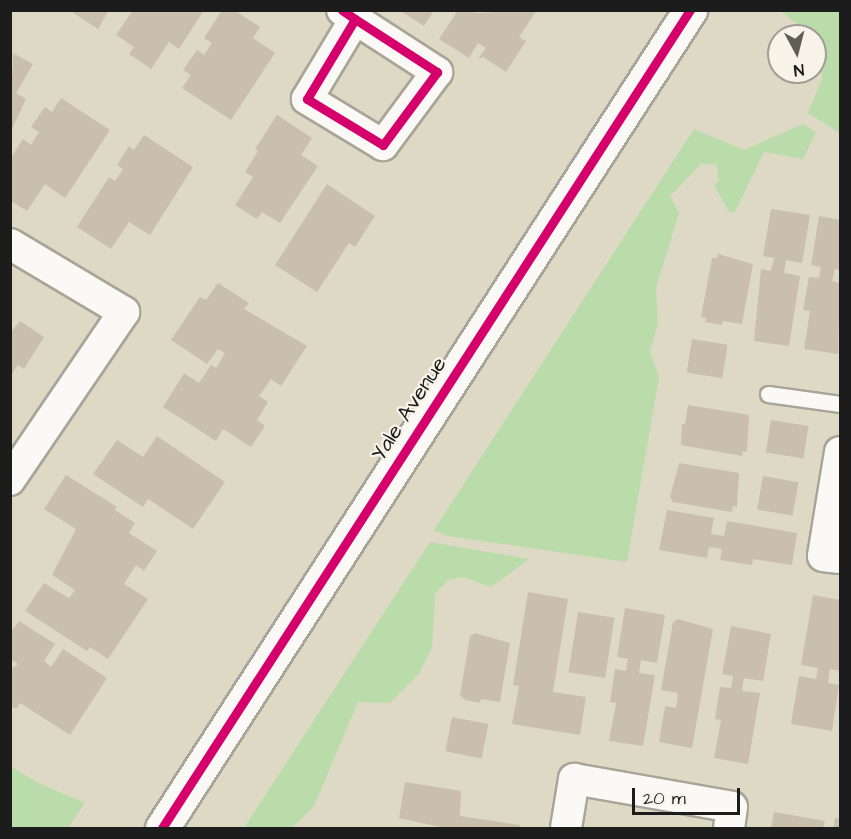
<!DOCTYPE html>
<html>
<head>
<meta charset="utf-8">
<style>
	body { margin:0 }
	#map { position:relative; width:851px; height:839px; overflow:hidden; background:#ded9c4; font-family:"Architects Daughter",sans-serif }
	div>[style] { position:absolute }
	.green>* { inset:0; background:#badcaa }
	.building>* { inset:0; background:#cabfad; transform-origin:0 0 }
	.roads { filter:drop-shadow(2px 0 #a8a497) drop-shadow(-2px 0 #a8a497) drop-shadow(0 2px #a8a497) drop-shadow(0 -2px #a8a497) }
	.service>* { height:15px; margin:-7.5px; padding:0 7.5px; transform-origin:7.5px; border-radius:7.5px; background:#faf9f6 }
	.minor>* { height:30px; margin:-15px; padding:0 15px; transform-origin:15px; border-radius:15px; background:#faf9f6 }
	.tertiary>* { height:33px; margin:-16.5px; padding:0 16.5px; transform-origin:16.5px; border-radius:16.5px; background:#faf9f6 }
	.cycleway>* { height:9px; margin:-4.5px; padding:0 4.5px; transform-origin:4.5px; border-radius:4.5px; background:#d6006c }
	span { translate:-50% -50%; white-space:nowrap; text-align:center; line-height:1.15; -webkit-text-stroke:4.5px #f7f3e8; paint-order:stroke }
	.street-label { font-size:22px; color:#1c1c1c }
	.frame { position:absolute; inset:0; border:12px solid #1c1c1c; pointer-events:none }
	.north { position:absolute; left:767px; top:24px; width:60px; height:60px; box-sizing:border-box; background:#f7f3e8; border:2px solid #9f9d96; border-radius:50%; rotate:173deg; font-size:16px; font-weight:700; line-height:24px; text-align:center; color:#1c1c1c }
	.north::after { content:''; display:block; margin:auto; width:21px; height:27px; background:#605e57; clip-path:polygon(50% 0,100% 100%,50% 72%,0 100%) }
	.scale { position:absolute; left:632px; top:788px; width:108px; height:27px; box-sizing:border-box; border:3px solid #1c1c1c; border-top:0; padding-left:8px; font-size:18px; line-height:21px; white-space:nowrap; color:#1c1c1c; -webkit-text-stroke:4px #f7f3e8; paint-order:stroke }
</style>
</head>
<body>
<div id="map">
	<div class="green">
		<div style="clip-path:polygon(781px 11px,840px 11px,840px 133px,808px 113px,822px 78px,817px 40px)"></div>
		<div style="clip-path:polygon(803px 124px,816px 132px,803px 159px,764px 152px,735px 212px,729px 212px,714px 185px,719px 181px,716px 164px,701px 164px,670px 196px,679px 213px,656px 288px,658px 324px,650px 351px,659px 377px,627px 562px,447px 536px,434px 530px,694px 129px,744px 150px)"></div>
		<div style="clip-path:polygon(430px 542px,529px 559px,491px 587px,463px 577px,448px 580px,435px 594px,432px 648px,418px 675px,390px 703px,358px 702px,314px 806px,292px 828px,244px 828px)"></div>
		<div style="clip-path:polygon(10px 766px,38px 783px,85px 803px,68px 828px,11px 828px)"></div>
	</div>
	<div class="building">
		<div style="clip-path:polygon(69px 10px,109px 10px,98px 29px)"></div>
		<div style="clip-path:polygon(133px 10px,204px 10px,179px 49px,169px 42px,151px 69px,129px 54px,134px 47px,116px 35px)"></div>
		<div style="clip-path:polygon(222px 10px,234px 10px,260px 27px,253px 38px,275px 53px,231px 120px,182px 88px,191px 75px,183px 70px,197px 50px,204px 55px,212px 43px,204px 38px)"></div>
		<div style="clip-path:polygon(399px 10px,434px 10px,424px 26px)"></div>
		<div style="clip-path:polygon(458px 10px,478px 13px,537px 10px,519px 37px,526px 41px,506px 72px,483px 57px,478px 59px,486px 48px,478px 43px,469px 58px,439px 39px)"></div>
		<div style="clip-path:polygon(13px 53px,33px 64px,16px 93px,26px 99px,10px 133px)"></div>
		<div style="clip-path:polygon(61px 98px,110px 130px,65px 198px,45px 184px,27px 211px,10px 200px,10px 159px,23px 139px,31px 145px,39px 132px,31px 127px,45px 107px,52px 112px)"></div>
		<div style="clip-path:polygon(277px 115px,312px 138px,301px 155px,318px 166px,280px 223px,262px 212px,257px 219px,235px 205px,253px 177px,245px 172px,258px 151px,255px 149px)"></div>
		<div style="clip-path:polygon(144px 135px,193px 167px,150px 235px,129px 222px,111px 249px,77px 227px,109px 177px,115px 181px,123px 169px,117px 165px,129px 146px,134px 150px)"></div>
		<div style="clip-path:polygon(327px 184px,375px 216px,355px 247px,349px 243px,317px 292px,275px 265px)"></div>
		<div style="clip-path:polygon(771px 209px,810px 215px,802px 263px,786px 260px,784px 273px,800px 276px,789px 346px,754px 341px,761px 269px,771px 271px,774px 258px,763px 256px)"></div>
		<div style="clip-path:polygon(819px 216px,840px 220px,840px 270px,835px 269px,832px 281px,840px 283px,838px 354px,804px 349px,810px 311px,803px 310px,809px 277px,819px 278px,821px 267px,811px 265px)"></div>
		<div style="clip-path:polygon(718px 254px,753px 264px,742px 324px,723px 321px,722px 325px,705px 322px,706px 318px,701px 317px,712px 258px,717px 258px)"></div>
		<div style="clip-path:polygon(218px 283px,249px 303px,244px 309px,307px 346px,281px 386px,271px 379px,259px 396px,268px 402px,257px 420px,265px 426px,251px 447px,223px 429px,216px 441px,163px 407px,184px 373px,199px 383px,211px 365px,216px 368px,225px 353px,218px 349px,207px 364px,171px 340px,200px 297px,206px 300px)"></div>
		<div style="clip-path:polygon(20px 321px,44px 337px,24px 369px,18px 365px,10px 377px,10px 333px)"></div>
		<div style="left:692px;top:339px;width:36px;height:34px;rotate:9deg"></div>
		<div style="clip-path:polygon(688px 405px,749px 415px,747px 452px,743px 451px,742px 456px,681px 445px,682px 424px,685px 424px)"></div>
		<div style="left:771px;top:420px;width:38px;height:33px;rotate:9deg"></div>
		<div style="clip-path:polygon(157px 436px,225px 482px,193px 529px,148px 499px,143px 507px,93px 474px,117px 440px,143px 457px)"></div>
		<div style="clip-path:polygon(679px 463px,739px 473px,737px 507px,733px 506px,732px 512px,673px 502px,670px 497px)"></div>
		<div style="clip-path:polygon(66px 475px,117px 507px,115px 510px,135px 523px,129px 533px,157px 551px,144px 571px,136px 565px,124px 584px,148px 599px,108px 659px,90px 647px,87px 651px,25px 611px,44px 583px,69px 598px,75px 590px,52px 575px,76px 529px,44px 509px)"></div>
		<div style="left:763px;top:476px;width:36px;height:34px;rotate:10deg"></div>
		<div style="clip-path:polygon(667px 510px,714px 518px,711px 534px,724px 536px,727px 521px,797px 533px,792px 565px,753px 559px,752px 565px,720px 560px,722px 549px,709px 547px,707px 558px,659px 550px)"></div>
		<div style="clip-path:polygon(528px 592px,568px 599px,553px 692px,586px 697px,580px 735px,512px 724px,519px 686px,513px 685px)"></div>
		<div style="clip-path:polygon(813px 595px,840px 600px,840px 671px,830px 669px,828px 683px,839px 685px,832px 731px,791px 724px,799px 676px,816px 679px,818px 668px,801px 665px)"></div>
		<div style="clip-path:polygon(625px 608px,665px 615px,657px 663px,641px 660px,639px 673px,655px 675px,643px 746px,609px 741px,616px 703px,610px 702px,615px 669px,626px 671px,628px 659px,617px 657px)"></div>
		<div style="left:578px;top:612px;width:37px;height:61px;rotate:9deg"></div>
		<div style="clip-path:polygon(678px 619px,713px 629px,692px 748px,659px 742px,665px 706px,676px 708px,678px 693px,661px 690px,673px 622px)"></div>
		<div style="clip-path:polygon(19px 621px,55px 644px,44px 661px,51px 667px,63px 649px,107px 678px,70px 735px,20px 703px,16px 709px,10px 706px,10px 670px,18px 664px,10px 659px,10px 633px)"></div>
		<div style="clip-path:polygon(731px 626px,771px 634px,763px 681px,744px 678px,742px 691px,760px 693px,748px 764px,714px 758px,721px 720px,715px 719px,720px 687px,731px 688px,733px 676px,722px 674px)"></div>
		<div style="clip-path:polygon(475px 633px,510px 643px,500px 702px,481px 699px,480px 703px,465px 700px,460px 695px,470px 636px)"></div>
		<div style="left:452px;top:717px;width:37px;height:35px;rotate:11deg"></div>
		<div style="clip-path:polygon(405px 782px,461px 791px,460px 816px,520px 825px,519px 828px,445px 828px,399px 818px)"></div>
		<div style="clip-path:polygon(774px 812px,825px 821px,823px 828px,771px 828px)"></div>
		<div style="clip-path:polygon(835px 818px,840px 819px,840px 828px,833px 828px)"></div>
	</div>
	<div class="roads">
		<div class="service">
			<div style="left:768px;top:394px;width:73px;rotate:7.9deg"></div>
		</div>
		<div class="minor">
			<div style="left:342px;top:10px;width:16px;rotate:35deg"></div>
			<div style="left:355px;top:19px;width:98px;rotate:32.9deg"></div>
			<div style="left:437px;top:72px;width:91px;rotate:126.5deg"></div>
			<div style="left:383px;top:145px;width:89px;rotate:-148.8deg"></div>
			<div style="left:307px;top:99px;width:93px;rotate:-59deg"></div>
			<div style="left:10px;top:244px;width:133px;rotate:30.8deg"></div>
			<div style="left:124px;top:312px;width:203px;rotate:124.2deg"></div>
			<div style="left:840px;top:452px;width:105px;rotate:99.3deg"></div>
			<div style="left:823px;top:556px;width:17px;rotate:7deg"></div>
			<div style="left:566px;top:828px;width:50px;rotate:-80.7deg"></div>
			<div style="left:574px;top:779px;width:160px;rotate:10deg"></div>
			<div style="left:732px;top:807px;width:21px;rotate:98deg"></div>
		</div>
		<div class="tertiary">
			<div style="left:162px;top:828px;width:974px;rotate:-57.16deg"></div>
		</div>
	</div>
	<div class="cycleway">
		<div style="left:342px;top:10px;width:16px;rotate:35deg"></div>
		<div style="left:355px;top:19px;width:98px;rotate:32.9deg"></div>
		<div style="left:437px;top:72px;width:91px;rotate:126.5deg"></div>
		<div style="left:383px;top:145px;width:89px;rotate:-148.8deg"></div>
		<div style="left:307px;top:99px;width:93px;rotate:-59deg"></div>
		<div style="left:162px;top:828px;width:974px;rotate:-57.16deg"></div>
	</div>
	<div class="street-label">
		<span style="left:409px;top:409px;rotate:-57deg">Yale Avenue</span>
	</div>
	<div class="frame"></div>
	<div class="north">N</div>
	<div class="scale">20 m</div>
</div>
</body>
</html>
